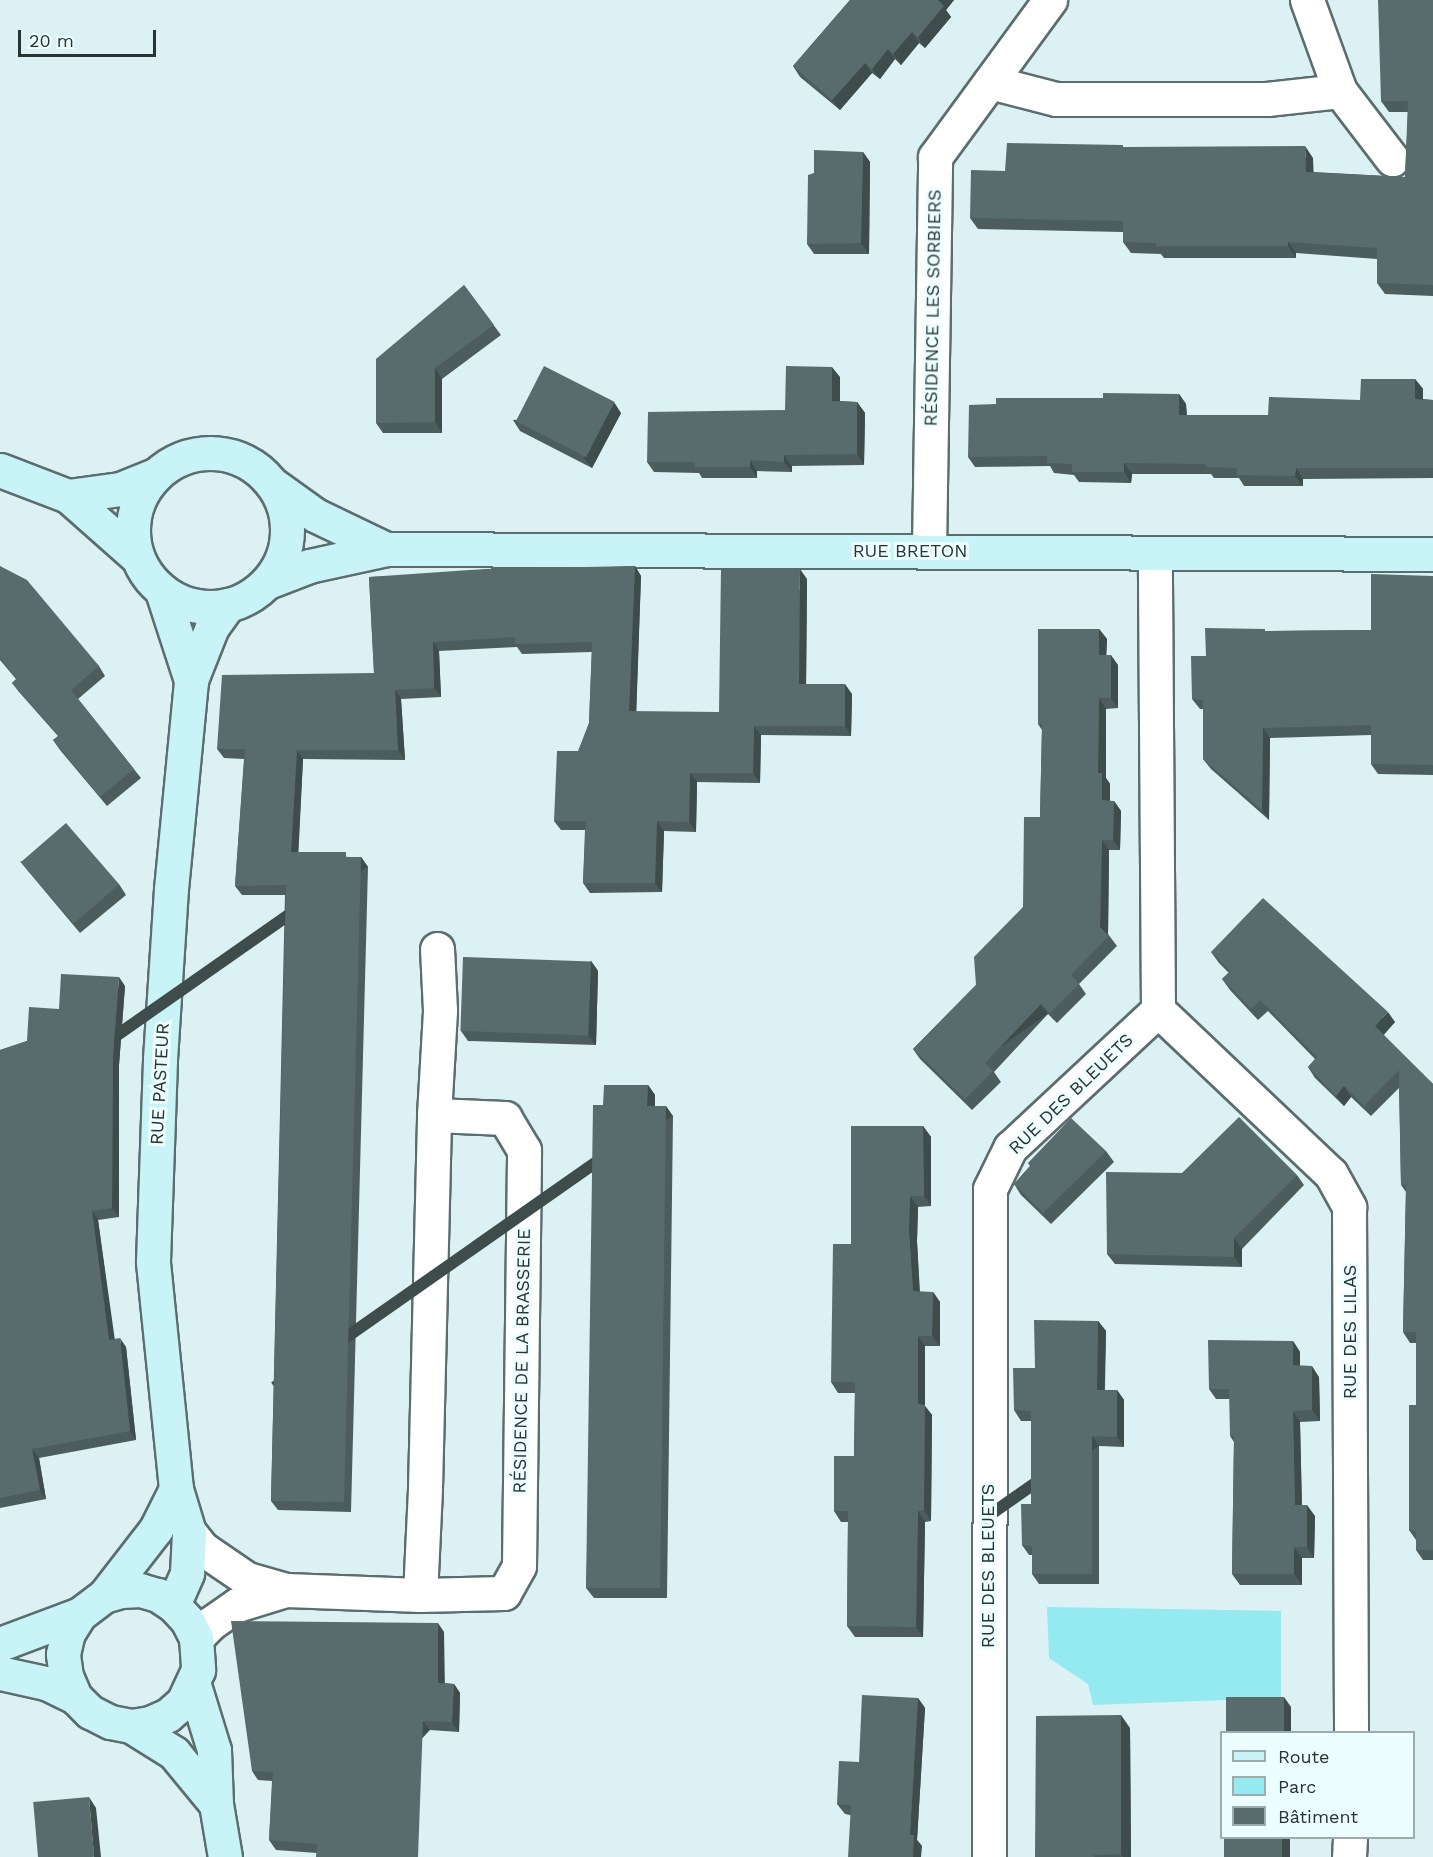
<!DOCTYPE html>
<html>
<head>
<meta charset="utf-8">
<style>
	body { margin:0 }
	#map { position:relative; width:1433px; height:1857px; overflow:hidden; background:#dcf1f3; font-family:"Work Sans",sans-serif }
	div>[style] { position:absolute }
	.green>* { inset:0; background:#95e9f0 }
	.roads { filter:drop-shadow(2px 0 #5b6d6f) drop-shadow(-2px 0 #5b6d6f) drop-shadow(0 2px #5b6d6f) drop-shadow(0 -2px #5b6d6f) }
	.street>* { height:33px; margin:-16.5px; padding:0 16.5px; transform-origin:16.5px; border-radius:16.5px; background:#fff }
	.secondary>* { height:33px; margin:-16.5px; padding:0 16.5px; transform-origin:16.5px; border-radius:16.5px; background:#c8f4f7 }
	.secondary>.ring { margin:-16.5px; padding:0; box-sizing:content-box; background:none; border:33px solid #c8f4f7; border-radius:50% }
	.wall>* { inset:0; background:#4d5d5e }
	.shaded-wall>* { inset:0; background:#3e4c4c; transform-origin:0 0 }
	.building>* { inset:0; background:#596c6d; transform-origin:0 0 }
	span { translate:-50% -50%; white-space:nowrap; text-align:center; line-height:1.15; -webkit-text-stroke:6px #edfeff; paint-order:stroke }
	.street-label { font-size:18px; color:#2a3232 }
	.legend { position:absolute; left:1220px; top:1731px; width:195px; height:108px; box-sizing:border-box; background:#edfeff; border:2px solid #9facad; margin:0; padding:8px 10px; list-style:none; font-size:18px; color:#2a3232 }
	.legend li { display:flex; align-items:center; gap:12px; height:30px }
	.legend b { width:30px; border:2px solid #9facad }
	.scale { position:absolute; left:18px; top:30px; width:138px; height:27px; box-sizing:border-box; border:3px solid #2a3232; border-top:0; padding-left:8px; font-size:18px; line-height:21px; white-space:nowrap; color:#2a3232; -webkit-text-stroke:4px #edfeff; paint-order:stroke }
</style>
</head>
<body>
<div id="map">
	<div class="green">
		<div style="clip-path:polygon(1047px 1607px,1281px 1611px,1281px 1698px,1093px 1705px,1088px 1684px,1049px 1658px)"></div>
	</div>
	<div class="roads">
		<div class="street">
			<div style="left:1307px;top:0;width:97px;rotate:70.1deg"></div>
			<div style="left:1340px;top:91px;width:86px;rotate:52.6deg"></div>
			<div style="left:990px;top:82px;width:68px;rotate:14.4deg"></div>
			<div style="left:1056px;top:99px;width:211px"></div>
			<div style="left:1267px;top:99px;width:73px;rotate:-6.3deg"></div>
			<div style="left:929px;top:551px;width:394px;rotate:-89.1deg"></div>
			<div style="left:935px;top:157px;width:195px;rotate:-53.8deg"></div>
			<div style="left:1158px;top:1010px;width:238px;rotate:43.5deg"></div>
			<div style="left:1331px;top:1174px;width:38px;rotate:61deg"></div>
			<div style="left:1349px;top:1207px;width:525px;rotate:89.78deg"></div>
			<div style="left:189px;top:1532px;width:22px;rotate:51deg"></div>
			<div style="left:203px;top:1549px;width:53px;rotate:34.3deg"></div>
			<div style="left:247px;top:1579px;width:41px;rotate:15.8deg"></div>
			<div style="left:420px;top:1595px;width:107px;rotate:-87.3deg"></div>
			<div style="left:425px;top:1488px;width:373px;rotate:-88.6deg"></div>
			<div style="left:434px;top:1115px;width:105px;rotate:-86.7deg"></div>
			<div style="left:440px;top:1010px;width:61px;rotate:-92.8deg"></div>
			<div style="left:196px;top:1638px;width:21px;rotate:-45deg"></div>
			<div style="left:211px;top:1623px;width:32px;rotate:-35deg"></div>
			<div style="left:237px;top:1605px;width:51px;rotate:-17deg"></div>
			<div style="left:286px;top:1590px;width:134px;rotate:2.1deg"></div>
			<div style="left:420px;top:1595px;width:84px;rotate:-1.4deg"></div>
			<div style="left:504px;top:1593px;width:31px;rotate:-61deg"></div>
			<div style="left:519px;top:1566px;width:416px;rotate:-89.3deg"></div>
			<div style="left:524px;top:1150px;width:37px;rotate:-121deg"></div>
			<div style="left:505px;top:1118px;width:71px;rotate:-177.6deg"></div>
			<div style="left:989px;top:1857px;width:668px;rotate:-89.91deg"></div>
			<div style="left:990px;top:1189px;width:46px;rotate:-64deg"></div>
			<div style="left:1010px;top:1148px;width:202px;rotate:-43deg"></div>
			<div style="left:1158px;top:1010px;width:457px;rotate:-90.4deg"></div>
			<div style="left:1349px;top:1857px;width:19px;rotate:-87deg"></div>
		</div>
		<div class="secondary">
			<div class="ring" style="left:133px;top:453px;width:121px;height:121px"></div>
			<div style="left:0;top:470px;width:73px;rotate:20.9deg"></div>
			<div style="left:68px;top:496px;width:92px;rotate:41.5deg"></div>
			<div style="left:275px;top:486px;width:49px;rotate:35.9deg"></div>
			<div style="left:315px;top:515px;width:79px;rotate:25.6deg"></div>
			<div style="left:68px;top:496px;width:52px;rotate:-7.7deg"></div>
			<div style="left:120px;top:489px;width:38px;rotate:-22deg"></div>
			<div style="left:268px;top:582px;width:44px;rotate:-21.3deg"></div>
			<div style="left:309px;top:566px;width:79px;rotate:-12.4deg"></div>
			<div style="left:386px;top:549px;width:1047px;rotate:0.27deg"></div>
			<div style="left:162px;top:591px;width:94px;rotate:72deg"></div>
			<div style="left:104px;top:1596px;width:85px;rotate:-52.2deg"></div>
			<div style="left:156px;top:1529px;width:45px;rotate:-63.4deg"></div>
			<div style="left:173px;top:1605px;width:35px;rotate:-66deg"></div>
			<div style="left:187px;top:1573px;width:41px;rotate:-87.2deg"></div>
			<div style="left:189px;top:1532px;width:45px;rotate:-106.8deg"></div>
			<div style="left:176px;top:1489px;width:229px;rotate:-95.8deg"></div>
			<div style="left:153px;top:1261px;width:202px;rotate:-88deg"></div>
			<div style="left:160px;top:1059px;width:170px;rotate:-86.3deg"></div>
			<div style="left:171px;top:889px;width:210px;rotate:-84.5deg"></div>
			<div style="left:191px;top:680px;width:57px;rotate:-68.4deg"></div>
			<div style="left:212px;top:627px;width:27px;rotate:-54deg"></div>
			<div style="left:0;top:1644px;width:85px;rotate:-20.6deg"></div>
			<div style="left:80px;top:1614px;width:30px;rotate:-37deg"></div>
			<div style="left:104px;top:1596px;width:19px;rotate:-16deg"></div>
			<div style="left:122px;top:1591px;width:18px;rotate:-3deg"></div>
			<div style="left:140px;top:1590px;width:19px;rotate:16deg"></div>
			<div style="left:158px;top:1595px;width:18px;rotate:34deg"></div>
			<div style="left:173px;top:1605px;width:21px;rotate:47deg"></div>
			<div style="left:187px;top:1620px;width:20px;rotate:63deg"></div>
			<div style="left:196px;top:1638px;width:32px;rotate:86deg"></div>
			<div style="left:198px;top:1670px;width:35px;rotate:115deg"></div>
			<div style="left:183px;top:1702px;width:20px;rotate:139deg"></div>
			<div style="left:168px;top:1715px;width:20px;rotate:156deg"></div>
			<div style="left:150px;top:1723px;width:19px;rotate:171deg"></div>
			<div style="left:131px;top:1726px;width:21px;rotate:-169deg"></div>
			<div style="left:110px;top:1722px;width:22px;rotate:-153deg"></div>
			<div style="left:90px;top:1712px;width:21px;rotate:-135deg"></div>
			<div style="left:75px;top:1697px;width:23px;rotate:-113deg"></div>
			<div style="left:66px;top:1676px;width:22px;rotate:-98deg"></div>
			<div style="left:63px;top:1654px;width:22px;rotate:-77deg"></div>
			<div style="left:68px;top:1633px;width:22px;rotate:-58deg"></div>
			<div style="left:0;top:1673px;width:47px;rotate:12.3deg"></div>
			<div style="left:46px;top:1683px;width:32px;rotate:26deg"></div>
			<div style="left:194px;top:1685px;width:68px;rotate:72.9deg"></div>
			<div style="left:214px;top:1750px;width:54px;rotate:87.9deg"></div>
			<div style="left:216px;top:1804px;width:54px;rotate:80.4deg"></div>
			<div style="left:131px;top:1726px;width:51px;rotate:32.1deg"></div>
			<div style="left:174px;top:1753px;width:66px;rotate:50.5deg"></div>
		</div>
	</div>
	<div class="wall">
		<div style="clip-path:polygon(850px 0,954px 0,946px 10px,951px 17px,925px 48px,919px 43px,901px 65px,895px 59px,880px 79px,872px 73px,840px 110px,800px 77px,793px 66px)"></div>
		<div style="clip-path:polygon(1433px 0,1433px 296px,1385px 294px,1377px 283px,1377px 259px,1296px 253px,1296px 258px,1164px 258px,1161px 254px,1131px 253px,1123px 242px,1123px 232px,978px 229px,970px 218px,1125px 147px,1313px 158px,1313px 172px,1405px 177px,1408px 112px,1389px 112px,1381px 101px)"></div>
		<div style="clip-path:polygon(863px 152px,870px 162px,869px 254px,814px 254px,807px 244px,814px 173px)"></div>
		<div style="clip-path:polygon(464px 285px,501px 335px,442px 379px,442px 433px,383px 433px,376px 423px)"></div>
		<div style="clip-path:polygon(840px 377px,840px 401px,857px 402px,865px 413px,864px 465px,792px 466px,792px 472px,757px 471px,757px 478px,702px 478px,699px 473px,654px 472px,647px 462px,785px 410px)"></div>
		<div style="clip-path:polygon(1415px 379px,1423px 389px,1423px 399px,1433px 400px,1433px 478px,1303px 479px,1303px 486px,1244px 486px,1239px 478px,1214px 478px,1211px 474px,1132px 474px,1131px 483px,1079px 482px,1074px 475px,1054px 473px,1050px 466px,975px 467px,968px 457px,996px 404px,1179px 394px,1186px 404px,1187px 415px,1268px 415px,1360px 400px)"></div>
		<div style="clip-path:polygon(621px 413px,592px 468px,520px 431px,513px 420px)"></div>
		<div style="clip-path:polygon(0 566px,99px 666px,105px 676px,78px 699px,141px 778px,107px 806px,60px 750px,53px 740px,58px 736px,19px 692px,12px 683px,16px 679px,0 660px)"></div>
		<div style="clip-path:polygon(635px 566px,641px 576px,636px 712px,719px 712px,807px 579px,806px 684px,852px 694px,851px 736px,761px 735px,760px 783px,697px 782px,696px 832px,664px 831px,662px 892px,590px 893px,583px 883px,585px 830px,561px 830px,554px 821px,589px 723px,592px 652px,522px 654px,517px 647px,439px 651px,441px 697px,401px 699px,405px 760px,303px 759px,298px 852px,349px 857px,361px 857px,368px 867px,351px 1512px,278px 1510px,271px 1501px,285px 895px,242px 895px,235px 886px,244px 759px,224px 758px,217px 749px,374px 673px,369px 577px)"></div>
		<div style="clip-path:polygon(1433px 576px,1433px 775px,1378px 774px,1371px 764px,1371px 735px,1270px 738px,1269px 820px,1211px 769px,1203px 759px,1203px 709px,1200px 709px,1192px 699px,1206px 656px,1267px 631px,1371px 630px)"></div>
		<div style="clip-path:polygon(1099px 629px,1107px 639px,1106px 655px,1118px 665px,1118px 708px,1106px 709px,1106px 778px,1110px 784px,1110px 801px,1114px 801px,1121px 811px,1120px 850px,1109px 850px,1108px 934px,1117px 946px,1079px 984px,1086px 994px,1057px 1023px,1048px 1014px,994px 1072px,1001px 1082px,972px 1110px,920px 1059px,913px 1049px,976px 985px,1023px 907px,1040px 817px,1042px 730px,1038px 724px)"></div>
		<div style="clip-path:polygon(20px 861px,119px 884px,126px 895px,80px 933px,28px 871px)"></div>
		<div style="clip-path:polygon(1211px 952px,1395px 1022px,1383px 1035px,1433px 1084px,1433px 1560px,1423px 1560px,1416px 1550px,1416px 1540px,1409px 1530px,1416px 1405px,1416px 1343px,1410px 1343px,1403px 1332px,1406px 1192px,1401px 1185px,1399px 1088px,1371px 1116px,1351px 1097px,1344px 1106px,1315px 1078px,1308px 1067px,1315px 1059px,1268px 1011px,1258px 1020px,1230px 990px,1222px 979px,1229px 973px,1219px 963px)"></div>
		<div style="clip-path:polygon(591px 961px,598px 971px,596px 1045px,468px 1041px,461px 1031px)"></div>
		<div style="clip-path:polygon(125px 986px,119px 1065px,119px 1217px,98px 1220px,114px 1339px,126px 1347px,136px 1440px,39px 1458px,46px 1499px,0 1508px,0 1050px,27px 1041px,59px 1009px)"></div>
		<div style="clip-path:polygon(648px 1085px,655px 1095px,655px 1106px,673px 1116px,667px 1598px,594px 1598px,586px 1588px,603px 1105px)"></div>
		<div style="clip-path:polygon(923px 1126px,931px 1137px,931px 1206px,918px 1207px,917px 1241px,920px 1292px,933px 1292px,940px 1302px,940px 1346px,925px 1346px,925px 1406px,932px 1415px,931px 1521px,925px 1522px,923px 1637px,855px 1637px,847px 1626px,848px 1522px,841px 1522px,834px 1511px,854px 1456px,855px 1393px,838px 1393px,831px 1382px)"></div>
		<div style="clip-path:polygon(1106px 1151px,1114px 1162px,1051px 1224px,1021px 1195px,1014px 1184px,1030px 1166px,1028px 1163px)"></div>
		<div style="clip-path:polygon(1297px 1175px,1304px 1185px,1242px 1249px,1242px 1267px,1115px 1264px,1107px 1254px)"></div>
		<div style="clip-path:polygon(1098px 1321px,1106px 1331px,1105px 1390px,1117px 1390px,1124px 1400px,1124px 1447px,1099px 1446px,1099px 1584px,1039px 1584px,1032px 1574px,1032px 1555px,1029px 1555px,1022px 1545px,1031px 1504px,1031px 1421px,1021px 1421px,1014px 1410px,1035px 1368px)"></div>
		<div style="clip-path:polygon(1293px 1341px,1300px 1352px,1300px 1366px,1319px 1377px,1320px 1421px,1300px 1422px,1302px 1505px,1315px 1516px,1314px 1558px,1302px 1558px,1302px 1585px,1240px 1585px,1232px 1574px,1234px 1442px,1230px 1436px,1230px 1399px,1216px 1399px,1209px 1389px)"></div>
		<div style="clip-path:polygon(444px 1632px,444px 1683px,454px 1684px,460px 1693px,459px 1732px,430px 1730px,317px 1853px,276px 1850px,269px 1840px,272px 1781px,258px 1780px,252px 1771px)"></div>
		<div style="clip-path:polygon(918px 1698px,925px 1708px,917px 1840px,922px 1846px,850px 1815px,845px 1814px,837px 1804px,859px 1762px)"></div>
		<div style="clip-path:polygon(1130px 1728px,1131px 1857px,1035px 1857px)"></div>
	</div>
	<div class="shaded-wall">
		<div style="clip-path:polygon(938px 0,954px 0,946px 10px,951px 17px,925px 48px,918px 37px)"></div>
		<div style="clip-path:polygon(912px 32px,919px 43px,901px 65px,893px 54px)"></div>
		<div style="clip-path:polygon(888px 49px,895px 59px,880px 79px,872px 69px)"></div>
		<div style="clip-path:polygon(865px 63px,872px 73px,840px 110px,832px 100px)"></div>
		<div style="clip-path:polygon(1305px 146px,1313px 158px,1314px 183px,1306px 172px)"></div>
		<div style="clip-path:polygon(863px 152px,870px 162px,869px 254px,861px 243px)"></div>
		<div style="clip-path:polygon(1288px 242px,1296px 253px,1296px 258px,1288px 246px)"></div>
		<div style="clip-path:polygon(832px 367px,840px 377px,840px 412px,832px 401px)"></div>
		<div style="clip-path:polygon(435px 368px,442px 379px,442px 433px,435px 422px)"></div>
		<div style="clip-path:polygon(1415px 379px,1423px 389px,1423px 410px,1415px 399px)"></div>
		<div style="clip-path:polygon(1179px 394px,1186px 404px,1187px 425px,1179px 415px)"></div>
		<div style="clip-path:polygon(614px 402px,621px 413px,592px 468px,584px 458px)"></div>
		<div style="clip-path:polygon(857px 402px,865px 413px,864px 465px,857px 454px)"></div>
		<div style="clip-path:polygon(784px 455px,792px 466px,792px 472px,784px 462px)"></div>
		<div style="clip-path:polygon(750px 460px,757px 471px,757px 478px,750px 467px)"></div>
		<div style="clip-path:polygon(1124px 463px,1132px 474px,1131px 483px,1124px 472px)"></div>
		<div style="clip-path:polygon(1296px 468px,1303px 479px,1303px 486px,1295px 476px)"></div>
		<div style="clip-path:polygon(635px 566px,641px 576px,636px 721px,629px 711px)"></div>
		<div style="clip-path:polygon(800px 569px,807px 579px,806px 694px,799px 684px)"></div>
		<div style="clip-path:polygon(1099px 629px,1107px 639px,1106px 665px,1099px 655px)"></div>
		<div style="clip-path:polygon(433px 642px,439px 651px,441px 697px,434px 688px)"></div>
		<div style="clip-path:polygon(1111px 655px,1118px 665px,1118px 708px,1111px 698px)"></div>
		<div style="clip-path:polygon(845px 684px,852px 694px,851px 736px,845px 726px)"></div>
		<div style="clip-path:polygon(395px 690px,401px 699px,405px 760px,398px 750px)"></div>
		<div style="clip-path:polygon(1099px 698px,1106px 709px,1106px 778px,1110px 784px,1110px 811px,1102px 800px,1098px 773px)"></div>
		<div style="clip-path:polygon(754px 726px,761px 735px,760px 783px,753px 773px)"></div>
		<div style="clip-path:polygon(1263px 728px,1270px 738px,1269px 820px,1262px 810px)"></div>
		<div style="clip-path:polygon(297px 750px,303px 759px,298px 861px,291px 852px)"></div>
		<div style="clip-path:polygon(690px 773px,697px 782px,696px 832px,689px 822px)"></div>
		<div style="clip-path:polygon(1114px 801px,1121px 811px,1120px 850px,1113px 840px)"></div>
		<div style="clip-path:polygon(657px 821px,664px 831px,662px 892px,655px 883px)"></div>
		<div style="clip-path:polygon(1102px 840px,1109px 850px,1108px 937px,1100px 927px)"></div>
		<div style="left:361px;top:857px;width:12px;height:645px;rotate:55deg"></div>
		<div style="clip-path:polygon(591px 961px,598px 971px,596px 1045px,588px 1035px)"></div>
		<div style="clip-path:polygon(119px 977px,125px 986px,119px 1065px,119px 1217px,112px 1208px,113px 1056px)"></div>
		<div style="left:1041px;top:1004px;width:12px;height:81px;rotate:55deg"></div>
		<div style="clip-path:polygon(1388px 1012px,1395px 1022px,1382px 1037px,1375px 1026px)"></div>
		<div style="clip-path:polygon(648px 1085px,655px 1095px,655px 1116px,647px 1106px)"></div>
		<div style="clip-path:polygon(1344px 1086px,1351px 1097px,1344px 1106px,1336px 1096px)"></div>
		<div style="left:666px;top:1106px;width:12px;height:482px;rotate:55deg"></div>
		<div style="clip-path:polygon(923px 1126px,931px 1137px,931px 1206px,924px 1196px)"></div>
		<div style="clip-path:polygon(910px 1196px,918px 1207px,917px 1241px,920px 1302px,913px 1291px,909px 1230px)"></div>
		<div style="clip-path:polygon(92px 1211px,98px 1220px,116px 1348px,109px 1340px)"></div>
		<div style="clip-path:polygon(1234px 1238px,1242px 1249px,1242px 1267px,1234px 1257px)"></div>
		<div style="clip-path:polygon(933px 1292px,940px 1302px,940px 1346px,932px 1336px)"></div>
		<div style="clip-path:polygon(1098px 1321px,1106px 1331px,1104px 1400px,1097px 1390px)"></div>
		<div style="clip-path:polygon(918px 1336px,925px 1346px,925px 1406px,932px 1415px,931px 1521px,924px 1510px,918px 1404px)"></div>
		<div style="clip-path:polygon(120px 1338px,126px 1347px,136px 1440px,130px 1431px)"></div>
		<div style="clip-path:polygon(1293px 1341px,1300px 1352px,1300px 1376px,1293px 1365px)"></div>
		<div style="clip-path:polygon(1312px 1366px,1319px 1377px,1320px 1421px,1312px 1410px)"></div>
		<div style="clip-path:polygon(1117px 1390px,1124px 1400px,1124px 1447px,1117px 1437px)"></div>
		<div style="clip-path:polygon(1293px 1411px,1300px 1422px,1302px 1516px,1295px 1505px)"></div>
		<div style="left:1092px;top:1436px;width:12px;height:138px;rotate:55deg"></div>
		<div style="clip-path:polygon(32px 1449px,39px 1458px,46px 1499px,40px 1490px)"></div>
		<div style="clip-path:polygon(1307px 1505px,1315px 1516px,1314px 1558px,1307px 1547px)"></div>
		<div style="clip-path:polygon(918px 1511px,925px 1522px,923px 1637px,916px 1627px)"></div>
		<div style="clip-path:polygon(1294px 1547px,1302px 1558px,1302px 1585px,1294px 1574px)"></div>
		<div style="clip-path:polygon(438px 1623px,444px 1632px,445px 1692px,438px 1683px)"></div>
		<div style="clip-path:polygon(454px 1684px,460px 1693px,459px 1732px,452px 1722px)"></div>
		<div style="clip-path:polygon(1284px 1697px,1291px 1707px,1291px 1732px,1284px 1732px)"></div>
		<div style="clip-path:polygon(918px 1698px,925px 1708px,917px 1840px,922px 1846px,921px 1857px,913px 1857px,910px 1835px)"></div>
		<div style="clip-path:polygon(1121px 1715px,1130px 1728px,1131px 1857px,1123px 1857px,1121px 1854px)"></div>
		<div style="left:423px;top:1721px;width:11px;height:136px;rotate:52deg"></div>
		<div style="clip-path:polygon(89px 1797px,96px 1808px,101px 1857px,94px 1857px)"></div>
		<div style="left:1282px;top:1838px;width:8px;height:19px"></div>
	</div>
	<div class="building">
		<div style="clip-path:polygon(850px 0,938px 0,944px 6px,918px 37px,912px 32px,893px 54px,888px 49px,872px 69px,865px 63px,832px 100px,793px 66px)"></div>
		<div style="clip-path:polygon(1378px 0,1433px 0,1433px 285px,1377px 283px,1377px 248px,1288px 242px,1288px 246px,1156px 246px,1156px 243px,1123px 242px,1123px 221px,970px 218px,971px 170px,1005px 171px,1007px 143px,1123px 145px,1123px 147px,1305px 146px,1306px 172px,1405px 177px,1408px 101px,1381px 101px)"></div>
		<div style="clip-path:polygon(814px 150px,863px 152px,861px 243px,807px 244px,808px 175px,814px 173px)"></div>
		<div style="clip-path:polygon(464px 285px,494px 325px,435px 368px,435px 422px,376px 423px,376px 359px)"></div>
		<div style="left:544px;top:366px;width:79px;height:62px;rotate:27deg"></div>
		<div style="clip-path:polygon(786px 366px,832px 367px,832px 401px,857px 402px,857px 454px,784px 455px,784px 462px,750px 460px,750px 467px,695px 467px,695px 462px,647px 462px,648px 412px,785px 410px)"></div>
		<div style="clip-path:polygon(1361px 379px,1415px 379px,1415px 399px,1433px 400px,1433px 468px,1296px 468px,1295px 476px,1237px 475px,1237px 468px,1206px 467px,1206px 464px,1124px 463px,1124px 472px,1072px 472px,1072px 464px,1047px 463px,1047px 456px,968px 457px,969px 405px,996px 404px,996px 398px,1103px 398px,1103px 393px,1179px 394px,1179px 415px,1268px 415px,1269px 397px,1360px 400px)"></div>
		<div style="clip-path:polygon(0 566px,27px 580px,99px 666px,71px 690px,134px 769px,100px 797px,53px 740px,59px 736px,12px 683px,17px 679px,0 658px)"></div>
		<div style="clip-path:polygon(635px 566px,629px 711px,719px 712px,721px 568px,800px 569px,799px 684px,845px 684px,845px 726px,754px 726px,753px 773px,690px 773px,689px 822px,657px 821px,655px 883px,583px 883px,586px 821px,554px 821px,557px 751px,578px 751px,589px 723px,592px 642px,515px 644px,515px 637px,433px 642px,434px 688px,395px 690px,398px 750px,297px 750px,291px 852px,346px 852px,346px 857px,361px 857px,344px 1502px,271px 1501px,286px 885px,235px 886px,245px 749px,217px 749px,222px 675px,374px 673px,369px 577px,485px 569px)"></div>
		<div style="clip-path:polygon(1371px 574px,1433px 576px,1433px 765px,1371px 764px,1371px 725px,1263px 728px,1262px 810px,1203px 759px,1203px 700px,1192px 699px,1191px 656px,1206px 656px,1205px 628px,1265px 629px,1265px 631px,1371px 630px)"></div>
		<div style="clip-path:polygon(1038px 629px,1099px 629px,1099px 655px,1111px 655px,1111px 698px,1099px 698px,1098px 773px,1102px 773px,1102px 800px,1114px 801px,1113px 840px,1102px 840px,1100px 927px,1109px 936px,1071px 975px,1079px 984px,1050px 1013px,1041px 1004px,985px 1063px,993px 1071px,965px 1099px,913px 1049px,976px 985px,974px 957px,1023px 907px,1024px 817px,1040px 817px,1042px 724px,1038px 724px)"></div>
		<div style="left:66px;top:823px;width:81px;height:60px;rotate:49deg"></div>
		<div style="clip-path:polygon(1263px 898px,1388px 1012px,1375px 1026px,1433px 1084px,1433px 1550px,1416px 1550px,1416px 1531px,1409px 1530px,1409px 1405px,1416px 1405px,1416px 1332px,1403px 1332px,1406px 1185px,1401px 1185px,1399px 1070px,1364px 1106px,1344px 1086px,1336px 1096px,1308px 1067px,1317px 1057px,1260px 1000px,1251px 1009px,1222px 979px,1230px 971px,1211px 952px)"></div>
		<div style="left:463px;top:957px;width:128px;height:74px;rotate:2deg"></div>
		<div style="clip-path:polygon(61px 974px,119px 977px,113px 1056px,112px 1208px,92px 1211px,109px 1340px,120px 1338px,130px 1431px,32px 1449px,40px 1490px,0 1498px,0 1050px,27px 1041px,29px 1007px,59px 1009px)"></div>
		<div style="clip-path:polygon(604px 1085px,648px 1085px,647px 1106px,666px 1106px,660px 1588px,586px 1588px,593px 1105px,603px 1105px)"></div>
		<div style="clip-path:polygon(1239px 1117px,1297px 1175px,1234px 1238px,1234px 1257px,1107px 1254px,1106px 1172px,1182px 1173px)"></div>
		<div style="clip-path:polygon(1071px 1118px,1106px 1151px,1043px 1213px,1014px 1184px,1031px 1165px,1028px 1163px)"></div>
		<div style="clip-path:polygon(851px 1126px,923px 1126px,924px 1196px,910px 1196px,909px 1230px,913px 1291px,933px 1292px,932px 1336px,918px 1336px,918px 1404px,925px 1405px,924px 1510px,918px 1511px,916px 1627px,847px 1626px,848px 1511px,834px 1511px,834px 1456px,854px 1456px,855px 1382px,831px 1382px,833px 1244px,851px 1244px)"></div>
		<div style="clip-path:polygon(1034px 1320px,1098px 1321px,1097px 1390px,1117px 1390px,1117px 1437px,1092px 1436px,1092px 1574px,1032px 1574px,1032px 1546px,1022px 1545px,1021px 1504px,1031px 1504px,1031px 1411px,1014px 1410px,1013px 1368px,1035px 1368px)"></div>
		<div style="clip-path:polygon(1208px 1340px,1293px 1341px,1293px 1365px,1312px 1366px,1312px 1410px,1293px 1411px,1295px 1505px,1307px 1505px,1307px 1547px,1294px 1547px,1294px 1574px,1232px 1574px,1234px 1436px,1230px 1436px,1229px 1389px,1209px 1389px)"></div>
		<div style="clip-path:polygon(231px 1621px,438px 1623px,438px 1683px,454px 1684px,452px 1722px,423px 1721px,418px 1857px,316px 1857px,317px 1844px,269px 1840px,273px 1772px,252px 1771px)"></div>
		<div style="clip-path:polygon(862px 1695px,918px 1698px,910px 1835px,914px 1835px,913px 1857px,848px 1857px,851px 1805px,837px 1804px,839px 1761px,859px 1762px)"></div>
		<div style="left:1226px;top:1697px;width:58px;height:35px"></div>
		<div style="clip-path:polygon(1121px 1715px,1121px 1854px,1094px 1855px,1094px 1857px,1035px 1857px,1036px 1716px)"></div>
		<div style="left:89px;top:1797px;width:60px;height:56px;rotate:85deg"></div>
		<div style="left:1224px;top:1838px;width:58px;height:19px"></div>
	</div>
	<div class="street-label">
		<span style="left:933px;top:308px;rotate:-89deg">RÉSIDENCE LES SORBIERS</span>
		<span style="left:910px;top:551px">RUE BRETON</span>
		<span style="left:160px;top:1084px;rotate:-87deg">RUE PASTEUR</span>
		<span style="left:1071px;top:1094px;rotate:-44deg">RUE DES BLEUETS</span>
		<span style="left:1350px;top:1332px;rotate:-90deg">RUE DES LILAS</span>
		<span style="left:522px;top:1361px;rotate:-89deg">RÉSIDENCE DE LA BRASSERIE</span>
		<span style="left:988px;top:1566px;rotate:-90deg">RUE DES BLEUETS</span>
	</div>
	<ul class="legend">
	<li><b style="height:8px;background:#c8f4f7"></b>Route</li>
	<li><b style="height:16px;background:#95e9f0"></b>Parc</li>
	<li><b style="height:16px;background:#596c6d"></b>Bâtiment</li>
	</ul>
	<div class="scale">20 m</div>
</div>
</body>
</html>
